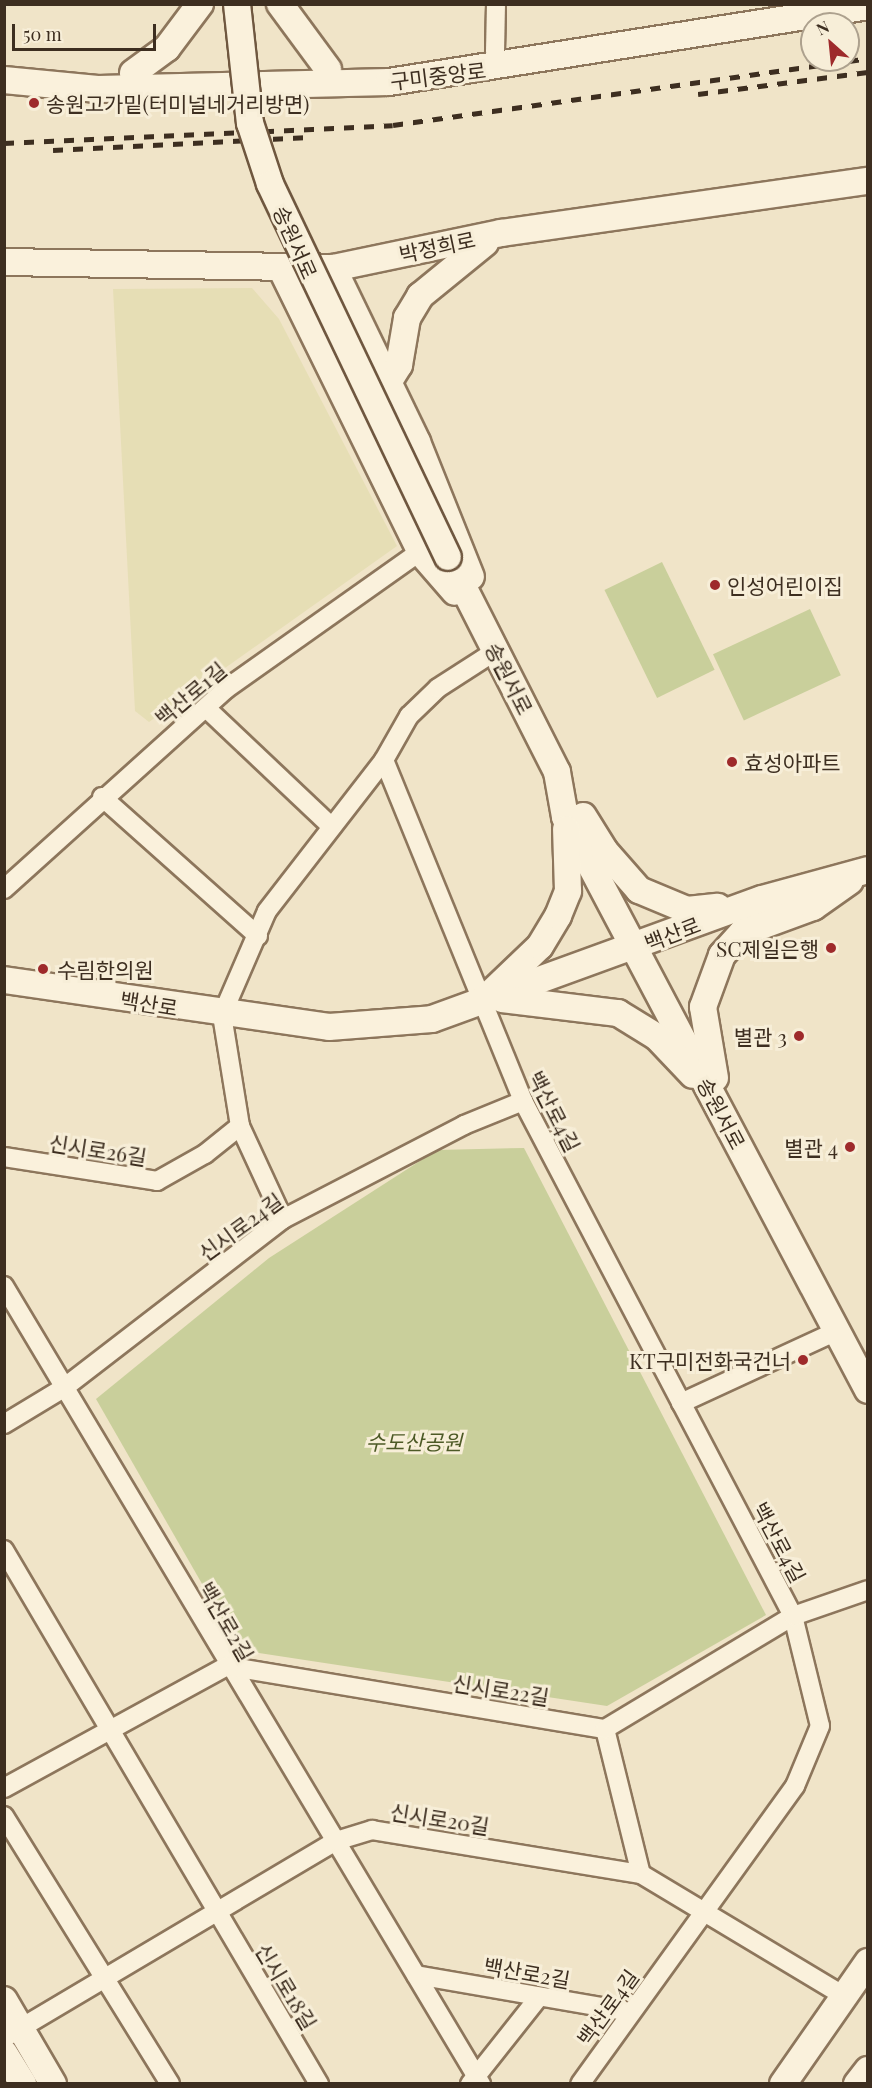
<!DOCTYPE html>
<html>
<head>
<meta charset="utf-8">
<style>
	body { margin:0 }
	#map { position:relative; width:872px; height:2088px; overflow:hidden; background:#f0e4c8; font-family:"Playfair Display","Noto Sans KR",serif }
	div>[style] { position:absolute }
	.farmland>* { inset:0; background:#e6deb5 }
	.green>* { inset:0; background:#c9cf9b; transform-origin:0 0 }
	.roads { filter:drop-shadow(2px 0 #8d765c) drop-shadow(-2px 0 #8d765c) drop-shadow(0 2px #8d765c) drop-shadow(0 -2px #8d765c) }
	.street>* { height:18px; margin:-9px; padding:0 9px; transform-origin:9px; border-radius:9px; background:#faf1dc }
	.secondary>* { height:26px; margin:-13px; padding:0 13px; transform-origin:13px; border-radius:13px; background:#faf1dc }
	.rail>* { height:4.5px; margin-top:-2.25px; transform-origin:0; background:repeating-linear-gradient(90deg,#3d2e20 0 10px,transparent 0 20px) }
	.bridges { filter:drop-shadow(2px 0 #6f573f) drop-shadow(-2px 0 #6f573f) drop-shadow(0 2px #6f573f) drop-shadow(0 -2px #6f573f) }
	.secondary-bridge>* { height:26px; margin:-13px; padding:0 13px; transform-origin:13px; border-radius:13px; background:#faf1dc }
	.dots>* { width:16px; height:16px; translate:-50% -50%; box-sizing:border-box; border:3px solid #f7eed8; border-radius:50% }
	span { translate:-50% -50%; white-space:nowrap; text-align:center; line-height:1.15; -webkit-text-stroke:6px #f7eed8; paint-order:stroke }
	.street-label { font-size:21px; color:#3d2e20 }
	.poi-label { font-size:21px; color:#3d2e20 }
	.left { translate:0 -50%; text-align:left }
	.right { translate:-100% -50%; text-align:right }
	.park-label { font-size:21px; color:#4d5a26; font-style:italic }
	.frame { position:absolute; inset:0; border:6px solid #3d2e20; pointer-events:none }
	.north { position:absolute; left:800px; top:12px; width:60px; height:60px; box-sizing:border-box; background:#f7eed8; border:2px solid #ada18e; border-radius:50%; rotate:333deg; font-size:16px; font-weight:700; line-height:24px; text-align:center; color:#3d2e20 }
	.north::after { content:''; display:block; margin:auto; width:21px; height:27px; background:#9e2a2b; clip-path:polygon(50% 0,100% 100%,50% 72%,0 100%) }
	.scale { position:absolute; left:12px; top:24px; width:144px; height:27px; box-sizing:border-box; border:3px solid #3d2e20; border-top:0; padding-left:8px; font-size:18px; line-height:21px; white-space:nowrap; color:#3d2e20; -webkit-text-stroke:4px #f7eed8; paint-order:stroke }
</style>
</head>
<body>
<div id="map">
	<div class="farmland">
		<div style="clip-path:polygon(252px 288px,279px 319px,397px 546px,149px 722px,135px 711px,113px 289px)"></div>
	</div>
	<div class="green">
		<div style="left:662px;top:562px;width:120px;height:64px;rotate:64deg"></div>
		<div style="left:810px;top:609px;width:73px;height:107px;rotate:65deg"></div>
		<div style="clip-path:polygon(524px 1148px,766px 1615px,607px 1706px,240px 1650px,96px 1399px,269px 1258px,437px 1150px)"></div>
	</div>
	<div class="roads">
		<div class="street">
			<div style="left:495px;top:52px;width:48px;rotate:-88.8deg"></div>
			<div style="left:206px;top:708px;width:173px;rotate:43.4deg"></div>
			<div style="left:384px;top:760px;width:368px;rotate:67.8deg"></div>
			<div style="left:523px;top:1101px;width:581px;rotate:62.33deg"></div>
			<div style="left:793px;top:1616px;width:113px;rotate:76.2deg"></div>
			<div style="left:820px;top:1726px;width:65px;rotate:112.6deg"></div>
			<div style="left:795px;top:1786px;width:367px;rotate:125.8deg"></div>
			<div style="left:102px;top:797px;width:209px;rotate:41.7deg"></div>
			<div style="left:4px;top:889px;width:299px;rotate:-42deg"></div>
			<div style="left:226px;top:689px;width:239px;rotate:-35.3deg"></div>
			<div style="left:4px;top:1157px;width:155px;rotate:8.9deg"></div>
			<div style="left:157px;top:1181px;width:55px;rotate:-29.4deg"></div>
			<div style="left:205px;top:1154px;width:45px;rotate:-38.7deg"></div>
			<div style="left:283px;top:1219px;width:102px;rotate:-114.8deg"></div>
			<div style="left:240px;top:1126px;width:112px;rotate:-99.2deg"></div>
			<div style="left:222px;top:1015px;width:113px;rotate:-66.6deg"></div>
			<div style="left:267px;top:911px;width:191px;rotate:-52.2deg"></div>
			<div style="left:384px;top:760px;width:51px;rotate:-60.4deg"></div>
			<div style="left:409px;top:716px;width:40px;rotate:-44deg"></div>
			<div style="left:438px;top:688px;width:70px;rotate:-32.8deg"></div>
			<div style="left:4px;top:1286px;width:930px;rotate:59.13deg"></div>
			<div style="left:681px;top:1403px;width:172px;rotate:-24.8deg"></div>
			<div style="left:4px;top:1424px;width:71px;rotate:-31.2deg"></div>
			<div style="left:65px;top:1387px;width:275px;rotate:-37.6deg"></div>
			<div style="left:283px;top:1219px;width:204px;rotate:-27.4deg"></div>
			<div style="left:464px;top:1125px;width:64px;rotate:-22.1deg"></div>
			<div style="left:4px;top:1550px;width:620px;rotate:59.46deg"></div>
			<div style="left:605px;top:1729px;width:149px;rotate:76.1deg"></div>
			<div style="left:4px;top:1788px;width:254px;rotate:-28.7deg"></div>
			<div style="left:227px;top:1666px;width:383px;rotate:9.5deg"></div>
			<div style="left:605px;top:1729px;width:219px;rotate:-31deg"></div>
			<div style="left:793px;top:1616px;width:79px;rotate:-19.1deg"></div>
			<div style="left:4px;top:1816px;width:315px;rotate:58.2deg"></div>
			<div style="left:416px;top:1975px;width:217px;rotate:9.8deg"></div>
			<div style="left:4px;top:2038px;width:386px;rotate:-30.7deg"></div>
			<div style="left:336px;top:1841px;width:38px;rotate:-17deg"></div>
			<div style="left:372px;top:1830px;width:273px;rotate:9.3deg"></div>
			<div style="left:641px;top:1874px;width:237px;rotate:31deg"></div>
			<div style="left:470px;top:2084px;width:111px;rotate:-51.6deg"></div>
		</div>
		<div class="secondary">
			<div style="left:280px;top:4px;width:81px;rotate:53.6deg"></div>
			<div style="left:133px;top:73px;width:42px;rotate:-36.3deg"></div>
			<div style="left:167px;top:48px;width:55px;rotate:-53.1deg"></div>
			<div style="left:4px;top:80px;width:94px;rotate:5.5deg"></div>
			<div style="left:98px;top:89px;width:291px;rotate:-1.4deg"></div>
			<div style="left:389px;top:82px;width:485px;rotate:-9deg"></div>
			<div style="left:4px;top:262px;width:329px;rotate:1deg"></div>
			<div style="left:333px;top:268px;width:172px;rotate:-11.8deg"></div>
			<div style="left:501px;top:233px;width:371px;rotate:-8.1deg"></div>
			<div style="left:333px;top:268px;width:193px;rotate:64.2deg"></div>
			<div style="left:417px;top:442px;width:145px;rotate:68.2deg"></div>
			<div style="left:282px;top:270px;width:317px;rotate:63.8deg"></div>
			<div style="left:422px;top:554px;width:50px;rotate:49deg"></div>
			<div style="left:389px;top:381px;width:19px;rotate:-58deg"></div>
			<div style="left:399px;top:365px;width:48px;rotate:-80.3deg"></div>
			<div style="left:407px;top:318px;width:26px;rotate:-59deg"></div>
			<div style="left:420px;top:296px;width:84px;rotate:-39.2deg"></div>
			<div style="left:448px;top:557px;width:241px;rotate:63.1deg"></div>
			<div style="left:557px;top:772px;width:46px;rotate:79.9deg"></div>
			<div style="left:565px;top:817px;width:648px;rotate:62.13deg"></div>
			<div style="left:583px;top:816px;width:40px;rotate:58deg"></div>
			<div style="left:604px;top:850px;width:53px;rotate:48.8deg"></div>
			<div style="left:639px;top:890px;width:52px;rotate:22.6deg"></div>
			<div style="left:687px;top:910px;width:31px;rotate:-6deg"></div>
			<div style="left:4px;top:980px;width:328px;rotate:8.2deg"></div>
			<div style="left:329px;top:1027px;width:103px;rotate:-4.4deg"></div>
			<div style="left:432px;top:1019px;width:351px;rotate:-20deg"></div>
			<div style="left:762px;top:899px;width:110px;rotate:-15.3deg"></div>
			<div style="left:492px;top:992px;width:66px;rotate:-43.8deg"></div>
			<div style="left:540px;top:946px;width:35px;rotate:-59deg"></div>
			<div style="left:558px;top:916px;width:27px;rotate:-68deg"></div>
			<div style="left:568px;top:891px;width:62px;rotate:-91.8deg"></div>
			<div style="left:502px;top:999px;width:117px;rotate:6.9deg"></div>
			<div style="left:618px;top:1013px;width:46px;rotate:31.6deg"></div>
			<div style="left:657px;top:1037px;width:52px;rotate:46.5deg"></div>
			<div style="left:715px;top:1078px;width:72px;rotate:-99.6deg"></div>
			<div style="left:703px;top:1007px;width:55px;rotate:-69.9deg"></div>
			<div style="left:722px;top:955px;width:30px;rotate:-48deg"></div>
			<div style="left:742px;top:933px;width:76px;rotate:-20.1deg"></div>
			<div style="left:813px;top:907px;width:45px;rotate:-35.1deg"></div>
			<div style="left:4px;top:2000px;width:97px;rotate:59.7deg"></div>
			<div style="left:4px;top:2053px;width:36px;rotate:58deg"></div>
			<div style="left:783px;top:2084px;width:149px;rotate:-55.1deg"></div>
			<div style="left:857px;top:2084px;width:18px;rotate:-52deg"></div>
		</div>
	</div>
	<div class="rail">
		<div style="left:698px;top:94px;width:171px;rotate:-7.4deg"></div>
		<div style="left:4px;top:143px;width:389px;rotate:-2.6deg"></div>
		<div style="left:393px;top:125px;width:480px;rotate:-8deg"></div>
		<div style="left:53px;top:150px;width:257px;rotate:-2.9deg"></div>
	</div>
	<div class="bridges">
		<div class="secondary-bridge">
			<div style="left:237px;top:4px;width:120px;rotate:83.8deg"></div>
			<div style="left:250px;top:123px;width:64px;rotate:71.8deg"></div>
			<div style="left:270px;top:184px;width:413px;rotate:64.5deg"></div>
		</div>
	</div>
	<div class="dots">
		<div style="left:34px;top:103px;background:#9e2a2b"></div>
		<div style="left:715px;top:585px;background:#9e2a2b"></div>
		<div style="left:732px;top:762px;background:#9e2a2b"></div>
		<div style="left:831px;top:948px;background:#9e2a2b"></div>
		<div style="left:43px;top:969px;background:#9e2a2b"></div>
		<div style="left:799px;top:1036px;background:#9e2a2b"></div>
		<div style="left:850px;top:1147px;background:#9e2a2b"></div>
		<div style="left:803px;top:1360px;background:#9e2a2b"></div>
	</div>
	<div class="street-label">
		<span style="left:438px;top:75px;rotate:-7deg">구미중앙로</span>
		<span style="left:296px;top:242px;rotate:66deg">송원서로</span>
		<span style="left:437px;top:246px;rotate:-12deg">박정희로</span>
		<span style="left:510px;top:678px;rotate:63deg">송원서로</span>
		<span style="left:190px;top:693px;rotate:-40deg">백산로1길</span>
		<span style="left:672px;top:933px;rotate:-21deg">백산로</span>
		<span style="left:149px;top:1003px;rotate:9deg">백산로</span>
		<span style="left:555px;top:1111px;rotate:63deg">백산로4길</span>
		<span style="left:722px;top:1113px;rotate:62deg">송원서로</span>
		<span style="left:98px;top:1149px;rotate:9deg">신시로26길</span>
		<span style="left:240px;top:1226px;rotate:-36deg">신시로24길</span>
		<span style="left:780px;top:1542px;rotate:62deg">백산로4길</span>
		<span style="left:227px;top:1621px;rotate:60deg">백산로2길</span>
		<span style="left:501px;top:1689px;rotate:9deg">신시로22길</span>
		<span style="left:440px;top:1818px;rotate:9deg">신시로20길</span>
		<span style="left:527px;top:1972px;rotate:10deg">백산로2길</span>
		<span style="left:287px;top:1986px;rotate:59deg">신시로18길</span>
		<span style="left:607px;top:2007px;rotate:-54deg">백산로4길</span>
	</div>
	<div class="poi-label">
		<span class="left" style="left:46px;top:103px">송원고가밑(터미널네거리방면)</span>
		<span class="left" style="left:727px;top:585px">인성어린이집</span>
		<span class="left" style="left:744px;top:762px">효성아파트</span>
		<span class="right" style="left:819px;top:948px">SC제일은행</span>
		<span class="left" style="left:57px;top:969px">수림한의원</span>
		<span class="right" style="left:787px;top:1036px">별관 3</span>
		<span class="right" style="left:838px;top:1147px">별관 4</span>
		<span class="right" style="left:791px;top:1360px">KT구미전화국건너</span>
	</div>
	<div class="park-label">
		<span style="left:414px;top:1441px">수도산공원</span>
	</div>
	<div class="frame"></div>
	<div class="north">N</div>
	<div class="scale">50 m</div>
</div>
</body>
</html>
